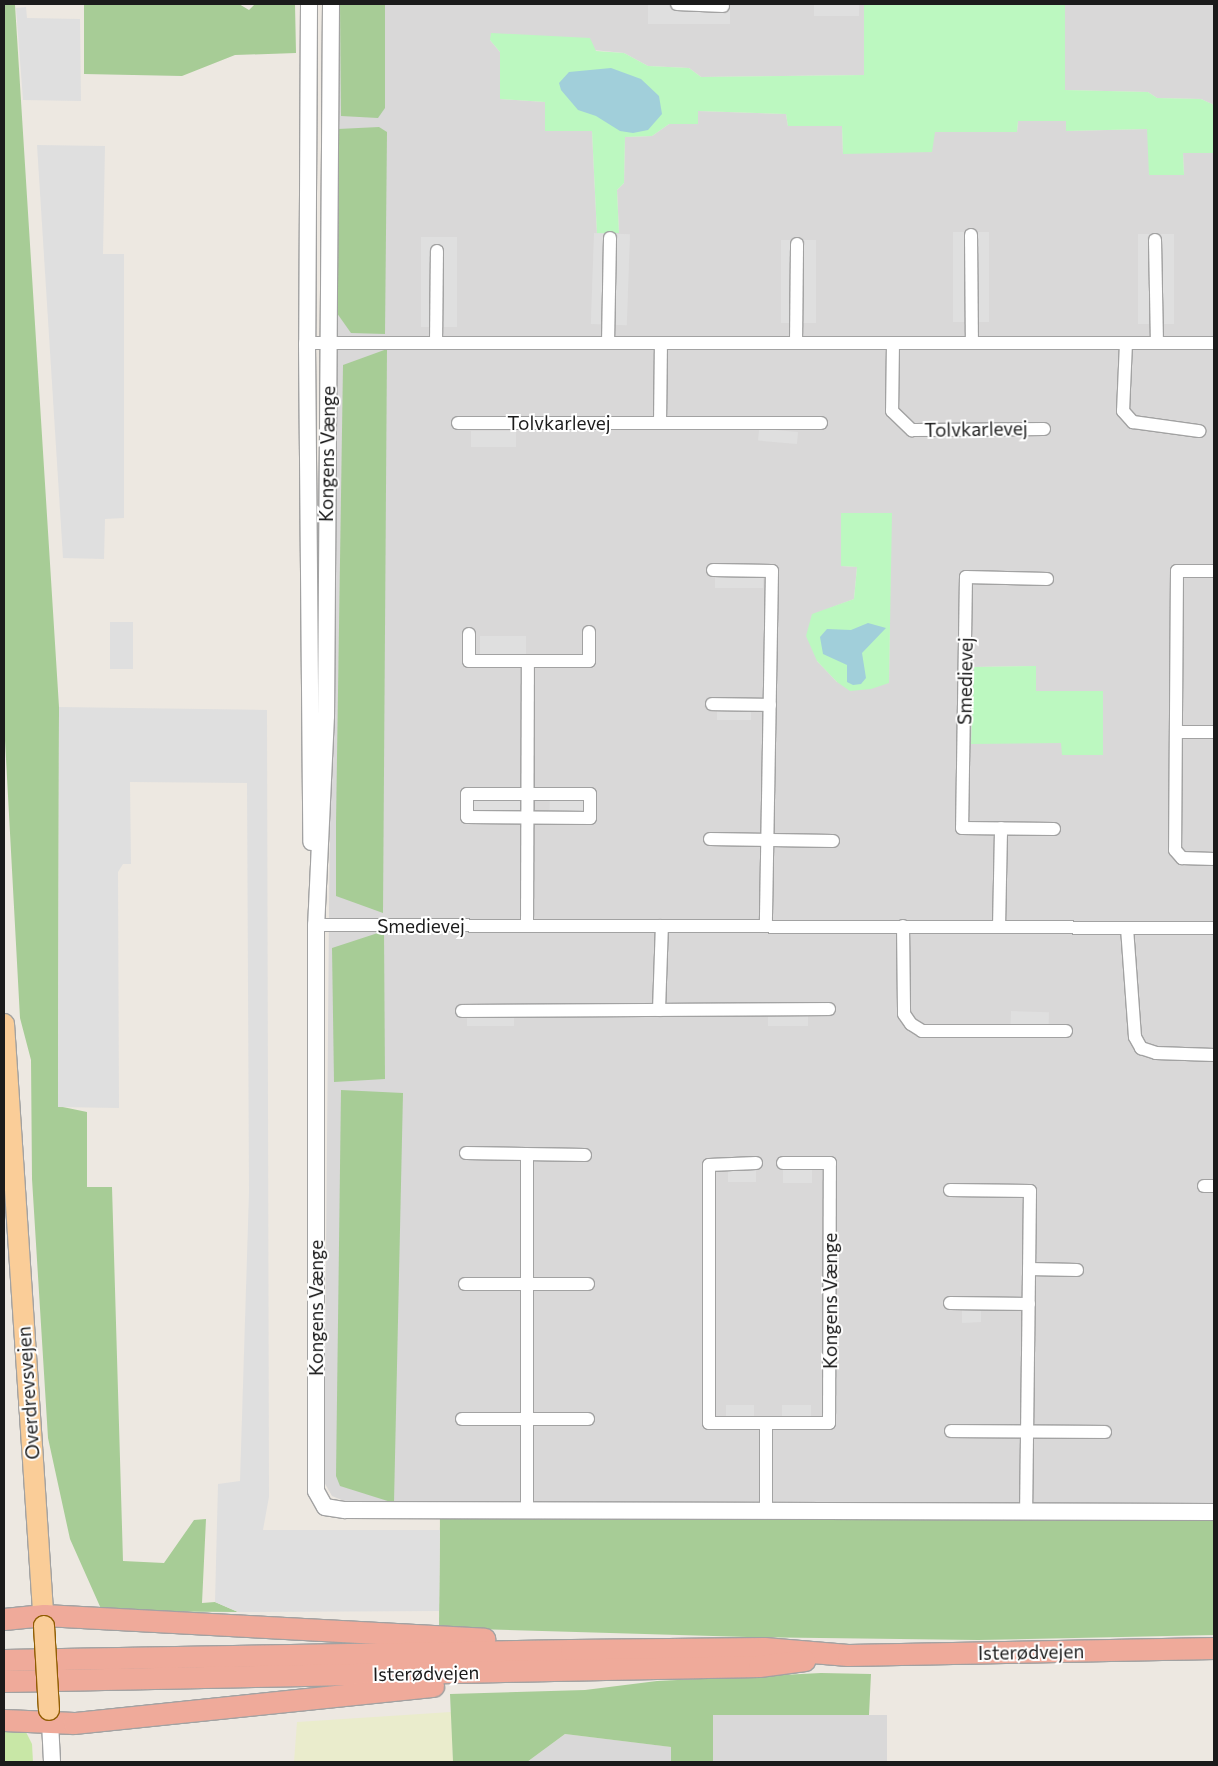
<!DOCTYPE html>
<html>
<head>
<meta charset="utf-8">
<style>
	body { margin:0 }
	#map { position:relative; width:1218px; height:1766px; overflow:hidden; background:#ede8e1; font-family:Commissioner,sans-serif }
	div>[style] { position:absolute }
	.residential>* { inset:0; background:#d9d8d8; transform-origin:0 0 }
	.farmland>* { inset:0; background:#eaeccc }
	.grass>* { inset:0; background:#c8e7a6 }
	.forest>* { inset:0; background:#a7cc96 }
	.park>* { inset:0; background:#bcf8c0 }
	.parking>* { inset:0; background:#dfdfdf; transform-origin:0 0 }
	.water>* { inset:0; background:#a1cfda }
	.roads { filter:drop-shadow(1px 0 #a2a2a2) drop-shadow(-1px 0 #a2a2a2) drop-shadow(0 1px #a2a2a2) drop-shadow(0 -1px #a2a2a2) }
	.minor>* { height:12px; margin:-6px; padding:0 6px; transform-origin:6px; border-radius:6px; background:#fff }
	.tertiary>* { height:16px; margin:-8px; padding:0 8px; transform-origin:8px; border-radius:8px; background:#fff }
	.primary>* { height:20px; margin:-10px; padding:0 10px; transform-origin:10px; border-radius:10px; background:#facd98 }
	.trunk>* { height:21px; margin:-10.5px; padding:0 10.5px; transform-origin:10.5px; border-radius:10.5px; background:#efaa9a }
	.bridges { filter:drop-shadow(1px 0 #905d02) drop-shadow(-1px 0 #905d02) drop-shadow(0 1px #905d02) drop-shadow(0 -1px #905d02) }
	.primary-bridge>* { height:20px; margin:-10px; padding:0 10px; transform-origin:10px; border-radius:10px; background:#facd98 }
	span { translate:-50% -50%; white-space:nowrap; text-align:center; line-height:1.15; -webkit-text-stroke:4px #fff; paint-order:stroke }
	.street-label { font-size:19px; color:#1b1b1b }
	.frame { position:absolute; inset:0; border:5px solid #1b1b1b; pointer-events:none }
</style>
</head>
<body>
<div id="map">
	<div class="residential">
		<div style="clip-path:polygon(evenodd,337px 4px,864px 4px,864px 75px,701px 77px,689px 68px,648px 66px,624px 53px,490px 40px,500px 52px,500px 99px,545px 102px,545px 131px,592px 131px,597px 234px,619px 233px,617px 190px,624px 183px,625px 137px,652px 136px,669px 124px,698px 124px,698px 111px,786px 114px,788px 126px,842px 126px,843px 154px,935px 132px,1017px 132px,1018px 121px,1066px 121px,1066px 131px,1148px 129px,1150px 175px,1184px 175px,1183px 153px,1214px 153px,1214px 1521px,440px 1517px,349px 1503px,332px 1496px,324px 1482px,337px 4px,891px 513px,889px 683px,837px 682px,817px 661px,830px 608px,854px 599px,857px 567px,841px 566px,891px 513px,337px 4px,1036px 666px,1036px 691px,1103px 755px,1062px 755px,1062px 743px,974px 667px,1036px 666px)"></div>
		<div style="clip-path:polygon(1065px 4px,1214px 4px,1214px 105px,1201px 99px,1157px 98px,1148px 92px,1065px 90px)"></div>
		<div style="left:713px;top:1715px;width:174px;height:47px"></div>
		<div style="clip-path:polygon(565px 1734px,672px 1747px,671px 1762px,527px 1762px)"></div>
	</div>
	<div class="farmland">
		<div style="clip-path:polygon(451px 1712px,453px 1762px,294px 1762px,297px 1722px)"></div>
	</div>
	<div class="grass">
		<div style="clip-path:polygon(4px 1729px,26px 1732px,32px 1744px,33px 1762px,4px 1762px)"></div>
	</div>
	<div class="forest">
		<div style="clip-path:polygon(4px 4px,49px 4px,15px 5px,59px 707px,58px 1106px,87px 1112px,87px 1187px,112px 1187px,123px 1561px,164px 1563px,194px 1520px,206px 1519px,202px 1603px,215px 1602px,238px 1612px,102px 1611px,70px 1539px,48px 1438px,32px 1179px,31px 1060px,20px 1018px,4px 722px)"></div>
		<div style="clip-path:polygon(84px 4px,239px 4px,249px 10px,255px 4px,295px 4px,296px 53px,235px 55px,182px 76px,84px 74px)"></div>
		<div style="clip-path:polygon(340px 4px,385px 4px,385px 108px,378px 118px,341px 116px)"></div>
		<div style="clip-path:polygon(379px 127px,387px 132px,385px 334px,351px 333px,334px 309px,338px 129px)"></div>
		<div style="clip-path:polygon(387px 349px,383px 913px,336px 896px,336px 823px,343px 365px)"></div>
		<div style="clip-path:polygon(384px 931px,385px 1079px,334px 1082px,332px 948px)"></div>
		<div style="clip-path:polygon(341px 1090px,403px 1093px,394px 1503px,340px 1486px,336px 1476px)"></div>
		<div style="clip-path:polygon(440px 1517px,1214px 1521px,1214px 1635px,978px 1640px,747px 1637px,439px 1628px)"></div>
		<div style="clip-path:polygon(821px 1673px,871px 1674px,869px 1715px,713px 1715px,713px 1762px,671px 1762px,671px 1747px,565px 1734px,527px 1762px,453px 1762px,450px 1694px,585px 1690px,657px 1681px)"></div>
	</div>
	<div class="park">
		<div style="clip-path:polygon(864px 4px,1065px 4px,1065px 90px,1148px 92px,1157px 98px,1201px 99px,1214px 105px,1214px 153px,1183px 153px,1184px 175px,1149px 175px,1147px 129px,1066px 131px,1066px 121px,1018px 121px,1017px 132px,935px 132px,932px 152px,843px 154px,842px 126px,788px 126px,786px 114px,698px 111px,698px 124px,669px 124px,652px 136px,625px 137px,624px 183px,617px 190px,619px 233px,597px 234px,592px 131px,545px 131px,545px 102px,500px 99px,500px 52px,490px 40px,491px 33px,590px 38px,596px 51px,624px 53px,648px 66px,689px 68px,701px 77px,864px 75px)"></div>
		<div style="clip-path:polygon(841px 513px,892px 513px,889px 683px,871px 689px,850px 691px,837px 682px,817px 661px,806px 636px,812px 614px,854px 599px,857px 567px,841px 566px)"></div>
		<div style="clip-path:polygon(1036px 666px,1036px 691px,1103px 691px,1103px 755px,1062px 755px,1061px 743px,971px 744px,974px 667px)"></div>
	</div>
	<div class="parking">
		<div style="left:648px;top:4px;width:82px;height:20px"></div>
		<div style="left:814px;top:4px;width:45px;height:12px"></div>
		<div style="clip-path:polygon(26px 7px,27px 18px,80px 19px,81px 101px,23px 100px,16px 8px)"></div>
		<div style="clip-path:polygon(37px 145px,105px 146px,103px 254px,124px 254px,124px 518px,105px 519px,104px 559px,63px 558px)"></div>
		<div style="left:953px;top:232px;width:36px;height:90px"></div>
		<div style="left:594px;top:233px;width:36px;height:91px;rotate:2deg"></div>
		<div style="left:1138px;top:234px;width:36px;height:90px"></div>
		<div style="left:421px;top:237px;width:36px;height:90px"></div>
		<div style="left:781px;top:240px;width:35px;height:83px"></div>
		<div style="left:471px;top:431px;width:45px;height:16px"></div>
		<div style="left:798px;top:432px;width:12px;height:39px;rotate:95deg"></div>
		<div style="left:715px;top:574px;width:48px;height:14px"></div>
		<div style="left:110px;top:622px;width:23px;height:47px"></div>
		<div style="left:526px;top:636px;width:22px;height:46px;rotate:90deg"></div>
		<div style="clip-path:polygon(59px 707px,267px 710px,269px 1497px,263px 1530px,440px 1530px,439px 1611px,238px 1612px,215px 1602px,218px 1484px,240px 1481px,249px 1192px,247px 783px,130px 782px,131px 864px,123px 864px,118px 872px,119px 1108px,58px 1107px)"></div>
		<div style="left:717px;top:707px;width:34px;height:13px"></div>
		<div style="left:467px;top:787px;width:55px;height:36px;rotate:1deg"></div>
		<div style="left:550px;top:788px;width:44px;height:34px;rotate:1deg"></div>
		<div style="left:768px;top:1011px;width:40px;height:15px"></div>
		<div style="left:1011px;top:1011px;width:38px;height:17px;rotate:2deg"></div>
		<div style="left:514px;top:1012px;width:14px;height:47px;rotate:90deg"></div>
		<div style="left:728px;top:1159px;width:28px;height:23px"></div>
		<div style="left:783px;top:1159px;width:29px;height:24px"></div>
		<div style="clip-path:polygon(962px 1310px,981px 1311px,981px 1322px,962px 1323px)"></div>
		<div style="left:726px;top:1405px;width:28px;height:11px"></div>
		<div style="left:782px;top:1405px;width:29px;height:11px"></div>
	</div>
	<div class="water">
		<div style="clip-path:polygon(611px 68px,641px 79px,659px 96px,662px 114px,648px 130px,633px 133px,620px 131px,596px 116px,578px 110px,561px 90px,559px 83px,569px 72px)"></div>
		<div style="clip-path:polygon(868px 623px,886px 628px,862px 653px,866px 678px,861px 684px,853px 685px,847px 682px,847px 665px,823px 654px,820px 637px,827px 629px,851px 630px)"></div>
	</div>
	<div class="roads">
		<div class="minor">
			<div style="left:677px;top:4px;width:46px;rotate:2.5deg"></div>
			<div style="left:971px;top:235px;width:108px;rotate:89.5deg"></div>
			<div style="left:1155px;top:240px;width:103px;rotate:88.9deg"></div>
			<div style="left:307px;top:343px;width:907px"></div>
			<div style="left:436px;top:343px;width:92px;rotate:-89.4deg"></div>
			<div style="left:608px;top:343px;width:105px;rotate:-88.9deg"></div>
			<div style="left:796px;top:343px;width:99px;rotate:-89.4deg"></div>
			<div style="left:893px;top:343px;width:68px;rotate:90.8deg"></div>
			<div style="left:892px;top:411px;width:28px;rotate:44deg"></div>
			<div style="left:912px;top:430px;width:132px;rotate:-0.4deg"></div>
			<div style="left:1126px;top:343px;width:68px;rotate:92.5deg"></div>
			<div style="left:1123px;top:411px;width:15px;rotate:48deg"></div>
			<div style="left:1133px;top:422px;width:67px;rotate:7.8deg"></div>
			<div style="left:458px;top:423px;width:363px"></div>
			<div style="left:660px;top:423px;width:80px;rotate:-89.3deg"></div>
			<div style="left:713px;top:570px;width:59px;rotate:1deg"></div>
			<div style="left:772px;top:571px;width:355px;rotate:91deg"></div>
			<div style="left:1214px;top:571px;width:37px;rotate:180deg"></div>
			<div style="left:1177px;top:571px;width:279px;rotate:90.4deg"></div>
			<div style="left:1175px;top:850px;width:11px;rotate:49deg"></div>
			<div style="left:1182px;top:858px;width:32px;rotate:2deg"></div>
			<div style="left:1047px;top:579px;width:81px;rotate:-178.6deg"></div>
			<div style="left:966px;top:577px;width:251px;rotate:90.9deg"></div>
			<div style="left:962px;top:828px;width:92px;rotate:0.6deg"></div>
			<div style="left:469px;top:634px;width:27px;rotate:90deg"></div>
			<div style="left:469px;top:661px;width:120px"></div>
			<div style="left:589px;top:661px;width:29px;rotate:-90deg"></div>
			<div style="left:712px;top:704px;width:58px;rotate:1deg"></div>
			<div style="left:1177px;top:732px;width:37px"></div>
			<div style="left:467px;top:794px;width:123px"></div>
			<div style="left:590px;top:794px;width:24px;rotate:90deg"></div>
			<div style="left:590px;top:818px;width:123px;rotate:-179.5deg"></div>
			<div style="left:467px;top:817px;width:23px;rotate:-90deg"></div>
			<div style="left:710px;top:839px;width:123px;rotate:0.9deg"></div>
			<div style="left:316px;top:925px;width:898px;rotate:0.19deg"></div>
			<div style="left:527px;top:926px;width:265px;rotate:-89.8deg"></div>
			<div style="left:903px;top:926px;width:88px;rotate:89.3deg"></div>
			<div style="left:904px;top:1014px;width:12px;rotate:55deg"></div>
			<div style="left:911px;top:1024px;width:13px;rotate:32deg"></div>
			<div style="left:922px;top:1031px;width:144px"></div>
			<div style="left:999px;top:927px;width:99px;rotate:-88.8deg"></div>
			<div style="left:1127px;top:928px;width:109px;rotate:85.8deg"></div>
			<div style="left:1135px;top:1037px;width:13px;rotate:61deg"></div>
			<div style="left:1141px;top:1048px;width:16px;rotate:18deg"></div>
			<div style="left:1156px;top:1053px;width:58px;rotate:2deg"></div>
			<div style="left:659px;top:1010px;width:84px;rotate:-88deg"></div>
			<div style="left:462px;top:1011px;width:367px;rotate:-0.3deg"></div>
			<div style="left:466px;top:1153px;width:119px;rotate:1deg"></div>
			<div style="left:756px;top:1163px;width:47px;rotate:177.6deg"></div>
			<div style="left:709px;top:1165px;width:258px;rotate:90deg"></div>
			<div style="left:709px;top:1423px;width:120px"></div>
			<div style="left:829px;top:1423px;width:260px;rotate:-89.8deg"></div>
			<div style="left:830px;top:1163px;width:47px;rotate:180deg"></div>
			<div style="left:1204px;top:1186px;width:10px"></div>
			<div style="left:950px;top:1190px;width:80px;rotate:0.7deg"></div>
			<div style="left:1030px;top:1191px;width:321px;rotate:90.7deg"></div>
			<div style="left:1029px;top:1269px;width:48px;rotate:1.2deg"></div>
			<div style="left:465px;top:1284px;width:123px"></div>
			<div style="left:950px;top:1303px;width:79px;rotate:0.7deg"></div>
			<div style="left:462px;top:1419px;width:126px"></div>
			<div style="left:766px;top:1423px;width:87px;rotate:90deg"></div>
			<div style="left:951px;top:1431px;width:154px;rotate:0.4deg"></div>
			<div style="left:527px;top:1509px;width:353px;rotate:-90deg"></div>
		</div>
		<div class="tertiary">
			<div style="left:309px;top:4px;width:339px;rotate:90.3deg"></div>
			<div style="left:307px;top:343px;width:499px;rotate:89.5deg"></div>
			<div style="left:331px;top:4px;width:712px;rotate:90.4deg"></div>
			<div style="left:326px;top:716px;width:209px;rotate:92.7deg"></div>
			<div style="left:316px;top:925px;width:566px;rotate:90deg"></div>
			<div style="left:316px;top:1491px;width:18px;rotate:61deg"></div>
			<div style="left:325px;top:1507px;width:20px;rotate:9deg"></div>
			<div style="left:345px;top:1510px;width:869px;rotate:0.13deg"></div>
			<div style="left:50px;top:1722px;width:40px;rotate:87.1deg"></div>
		</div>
		<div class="primary">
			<div style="left:4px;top:1024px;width:603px;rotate:86.2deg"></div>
		</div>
		<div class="trunk">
			<div style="left:4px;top:1619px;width:40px;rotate:-5.7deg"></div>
			<div style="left:44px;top:1615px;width:441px;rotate:3.1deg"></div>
			<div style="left:4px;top:1660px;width:567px;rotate:-1.01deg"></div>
			<div style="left:571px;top:1650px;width:193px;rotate:-0.6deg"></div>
			<div style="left:764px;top:1648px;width:84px;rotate:4.8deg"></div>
			<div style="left:848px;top:1655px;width:366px;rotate:-1.1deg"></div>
			<div style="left:4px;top:1681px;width:755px;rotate:-1.14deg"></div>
			<div style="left:759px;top:1666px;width:46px;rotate:-7.4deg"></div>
			<div style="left:4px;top:1720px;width:70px;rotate:2.5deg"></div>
			<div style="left:74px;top:1723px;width:361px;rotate:-5.9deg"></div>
		</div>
	</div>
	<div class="bridges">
		<div class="primary-bridge">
			<div style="left:44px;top:1626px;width:84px;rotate:86.6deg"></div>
		</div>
	</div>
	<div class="street-label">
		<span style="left:559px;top:423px">Tolvkarlevej</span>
		<span style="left:976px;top:429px;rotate:-1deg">Tolvkarlevej</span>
		<span style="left:327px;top:454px;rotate:-89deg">Kongens Vænge</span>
		<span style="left:965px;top:681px;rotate:-89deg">Smedievej</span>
		<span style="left:421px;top:926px">Smedievej</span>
		<span style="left:830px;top:1301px;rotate:-90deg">Kongens Vænge</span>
		<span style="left:316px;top:1308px;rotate:-90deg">Kongens Vænge</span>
		<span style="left:28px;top:1393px;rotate:-94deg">Overdrevsvejen</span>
		<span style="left:1031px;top:1652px;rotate:-1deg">Isterødvejen</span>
		<span style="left:426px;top:1673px;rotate:-1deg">Isterødvejen</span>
	</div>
	<div class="frame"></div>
</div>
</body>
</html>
